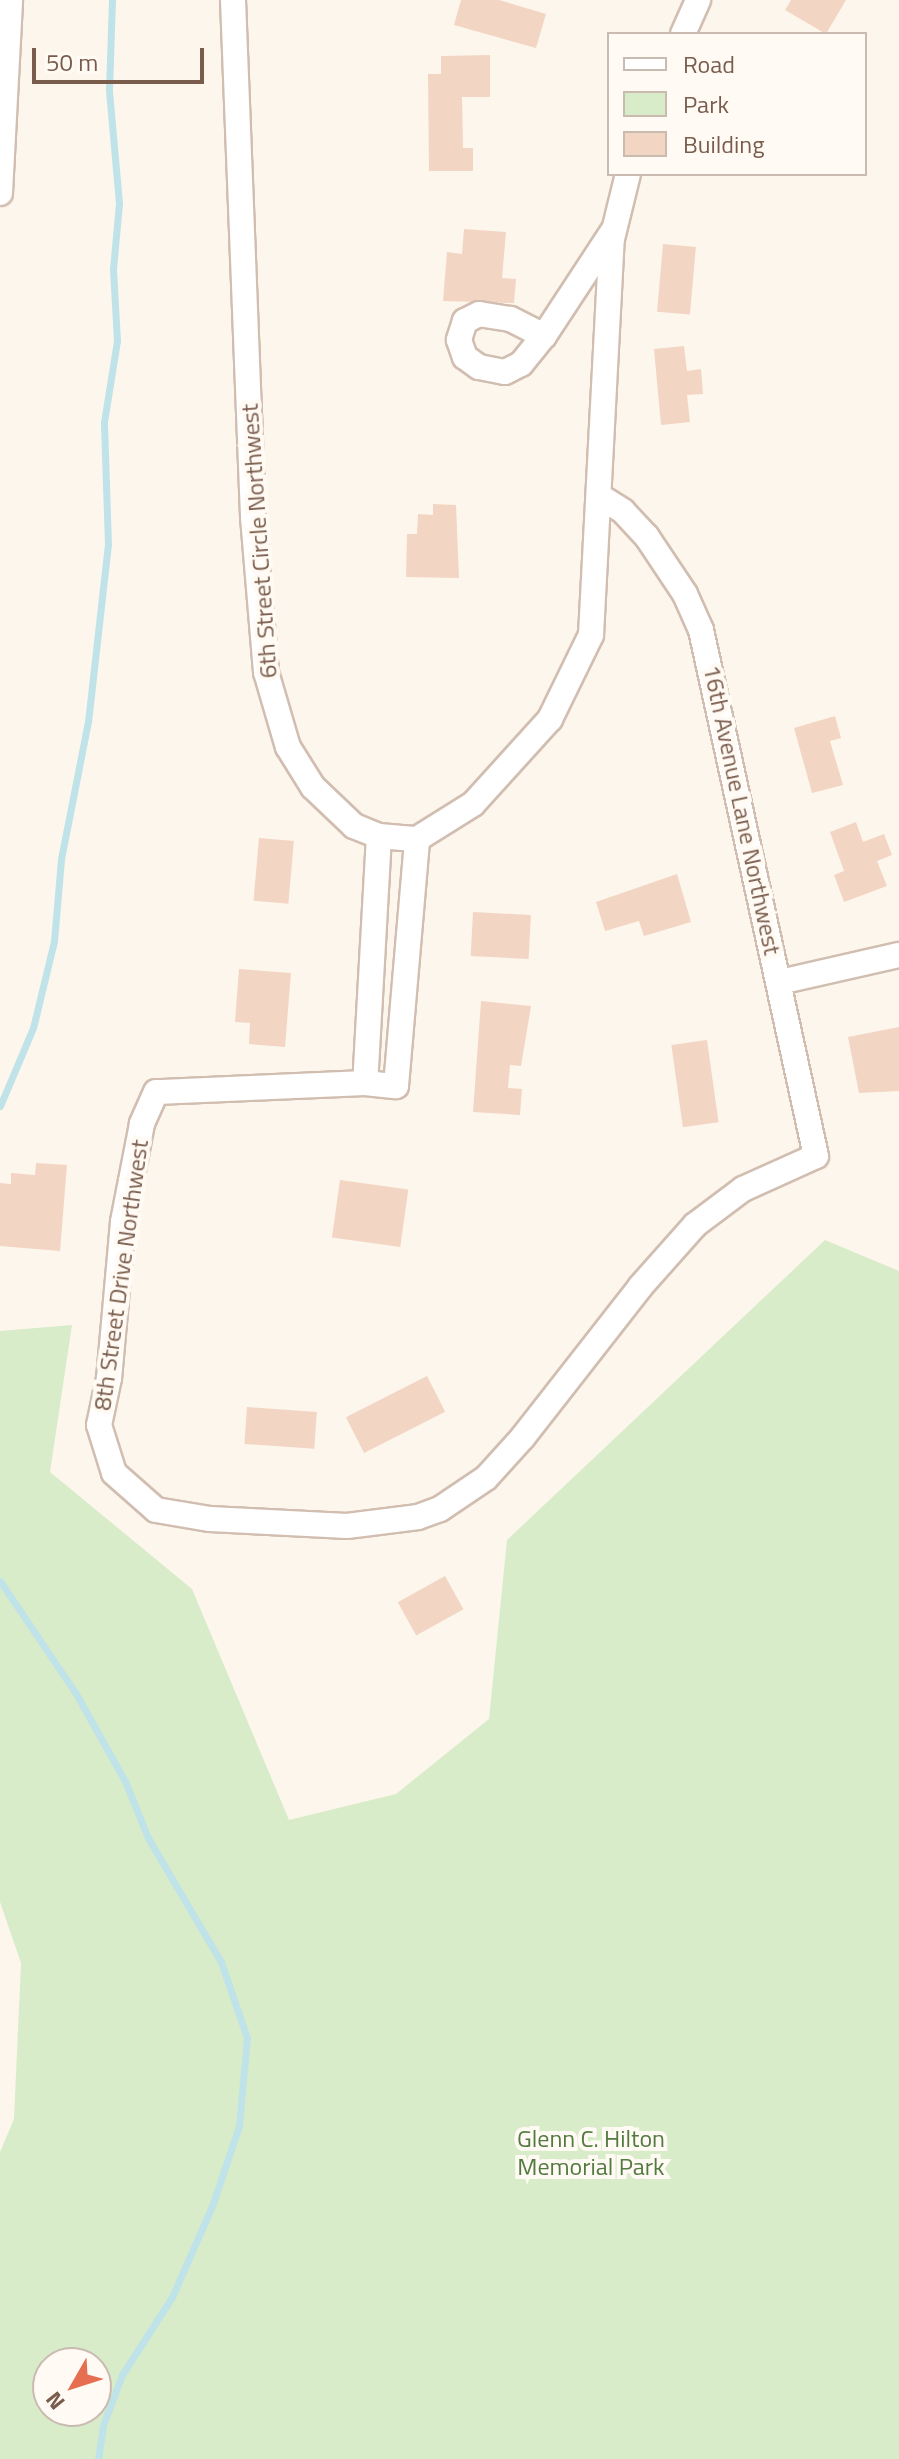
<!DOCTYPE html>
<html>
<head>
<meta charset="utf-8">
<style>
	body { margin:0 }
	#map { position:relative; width:899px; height:2459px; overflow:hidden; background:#fdf6ec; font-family:"Titillium Web",sans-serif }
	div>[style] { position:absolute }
	.green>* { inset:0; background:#d8ecc9 }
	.stream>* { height:7px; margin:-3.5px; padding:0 3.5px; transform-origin:3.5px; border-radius:3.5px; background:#bfe3e8 }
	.building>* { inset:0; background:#f3d5c3; transform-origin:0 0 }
	.roads { filter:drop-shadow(2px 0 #d1beb0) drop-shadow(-2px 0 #d1beb0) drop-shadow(0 2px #d1beb0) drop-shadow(0 -2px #d1beb0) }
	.minor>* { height:24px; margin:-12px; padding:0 12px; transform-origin:12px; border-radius:12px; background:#fff }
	span { translate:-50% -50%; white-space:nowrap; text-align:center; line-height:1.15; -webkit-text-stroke:8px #fffaf3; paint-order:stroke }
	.street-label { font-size:24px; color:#7a5c4d }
	.park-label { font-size:24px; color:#537a41 }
	.legend { position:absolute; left:607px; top:32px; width:260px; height:144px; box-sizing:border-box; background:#fffaf3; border:2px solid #cabbb1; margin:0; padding:10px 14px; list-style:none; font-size:24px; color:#7a5c4d }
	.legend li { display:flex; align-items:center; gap:16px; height:40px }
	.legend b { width:40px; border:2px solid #cabbb1 }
	.north { position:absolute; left:32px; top:2347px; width:80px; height:80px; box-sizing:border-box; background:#fffaf3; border:2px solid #cabbb1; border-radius:50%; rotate:231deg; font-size:22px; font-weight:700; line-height:32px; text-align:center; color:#7a5c4d }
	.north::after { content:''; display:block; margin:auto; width:28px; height:36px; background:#e76f51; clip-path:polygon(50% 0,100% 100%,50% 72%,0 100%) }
	.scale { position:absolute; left:32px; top:48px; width:172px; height:36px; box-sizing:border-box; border:4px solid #7a5c4d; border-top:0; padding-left:10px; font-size:24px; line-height:28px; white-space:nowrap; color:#7a5c4d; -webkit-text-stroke:6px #fffaf3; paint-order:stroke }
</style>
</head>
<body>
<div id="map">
	<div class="green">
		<div style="clip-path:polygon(evenodd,825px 1240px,899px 1271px,899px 2459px,0 2459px,0 2152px,14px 2119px,21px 1963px,0 1902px,0 1331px,72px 1325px,50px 1472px,192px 1589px,289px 1820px,396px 1794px,489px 1719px,507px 1540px,825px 1240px,48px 2363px,96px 2363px,96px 2411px,48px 2411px,48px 2363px)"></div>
	</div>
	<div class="stream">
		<div style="left:0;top:1106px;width:85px;rotate:-67.1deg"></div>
		<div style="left:33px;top:1028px;width:89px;rotate:-76.4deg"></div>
		<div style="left:54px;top:941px;width:82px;rotate:-85.1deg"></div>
		<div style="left:61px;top:859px;width:140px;rotate:-78.9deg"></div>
		<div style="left:88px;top:722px;width:178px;rotate:-83.6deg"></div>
		<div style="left:108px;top:545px;width:123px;rotate:-91.9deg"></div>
		<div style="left:104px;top:422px;width:82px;rotate:-80.9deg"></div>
		<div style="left:117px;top:341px;width:72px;rotate:-93.2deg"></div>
		<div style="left:113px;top:269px;width:66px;rotate:-84.8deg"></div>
		<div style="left:119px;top:203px;width:113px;rotate:-95.1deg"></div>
		<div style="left:109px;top:90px;width:90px;rotate:-88.1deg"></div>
		<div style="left:0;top:1581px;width:134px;rotate:56deg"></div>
		<div style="left:75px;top:1692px;width:102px;rotate:60.7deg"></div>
		<div style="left:125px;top:1781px;width:61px;rotate:68deg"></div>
		<div style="left:148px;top:1838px;width:144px;rotate:59.5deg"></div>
		<div style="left:221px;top:1962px;width:80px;rotate:71.1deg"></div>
		<div style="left:247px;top:2038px;width:88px;rotate:95.2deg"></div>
		<div style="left:239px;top:2126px;width:84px;rotate:108.6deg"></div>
		<div style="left:212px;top:2206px;width:99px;rotate:113.7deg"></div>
		<div style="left:172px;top:2297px;width:93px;rotate:122.7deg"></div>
		<div style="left:122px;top:2375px;width:53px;rotate:110.8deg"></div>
		<div style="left:103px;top:2425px;width:34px;rotate:98deg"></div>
	</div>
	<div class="building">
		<div style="clip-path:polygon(461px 0,499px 0,546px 14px,536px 48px,454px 25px)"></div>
		<div style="clip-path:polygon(791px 0,846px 0,826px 34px,785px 10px)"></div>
		<div style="clip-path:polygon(490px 55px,490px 97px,462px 97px,463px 148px,473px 148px,473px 171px,429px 171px,428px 74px,441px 74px,441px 56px)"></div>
		<div style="clip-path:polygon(464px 229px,506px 232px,502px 278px,516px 279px,514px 303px,443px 301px,447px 252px,462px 254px)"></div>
		<div style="left:663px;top:244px;width:33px;height:68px;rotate:5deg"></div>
		<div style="clip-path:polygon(684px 346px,687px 371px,701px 369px,703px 394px,687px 395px,690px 422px,661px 425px,654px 349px)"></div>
		<div style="clip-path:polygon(433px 504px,456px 505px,459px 578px,406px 577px,407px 534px,417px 534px,418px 514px,433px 515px)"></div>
		<div style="clip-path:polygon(835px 716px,841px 738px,830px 741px,843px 785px,812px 793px,794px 728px)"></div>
		<div style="clip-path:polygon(856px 822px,863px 842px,884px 834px,892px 855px,877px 861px,887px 886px,844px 902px,834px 875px,844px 871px,830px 832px)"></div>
		<div style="left:259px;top:838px;width:35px;height:63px;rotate:5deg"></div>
		<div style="clip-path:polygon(677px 874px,691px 922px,644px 936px,639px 921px,605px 931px,596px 902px)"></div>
		<div style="left:473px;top:912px;width:58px;height:44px;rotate:3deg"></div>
		<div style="clip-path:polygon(239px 969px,291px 973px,285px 1047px,249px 1044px,250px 1023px,235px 1022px)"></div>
		<div style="clip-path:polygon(481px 1001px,531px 1006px,521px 1066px,510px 1065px,508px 1088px,522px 1089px,520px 1115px,473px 1112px)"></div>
		<div style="clip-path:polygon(899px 1027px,899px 1091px,859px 1093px,848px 1037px)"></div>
		<div style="left:707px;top:1040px;width:83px;height:36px;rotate:82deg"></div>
		<div style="clip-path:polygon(36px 1163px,67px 1165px,60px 1251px,0 1246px,0 1183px,11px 1184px,11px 1173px,35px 1175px)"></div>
		<div style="left:340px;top:1180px;width:69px;height:58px;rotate:8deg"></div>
		<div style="left:427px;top:1376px;width:40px;height:91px;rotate:63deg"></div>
		<div style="left:247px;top:1407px;width:70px;height:37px;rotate:4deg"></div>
		<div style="left:445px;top:1576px;width:38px;height:54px;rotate:61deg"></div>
	</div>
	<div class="roads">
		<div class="minor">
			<div style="left:233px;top:0;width:517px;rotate:87.78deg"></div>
			<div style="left:253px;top:517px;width:156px;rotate:85.2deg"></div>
			<div style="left:266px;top:672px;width:78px;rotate:73.7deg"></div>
			<div style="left:288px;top:747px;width:47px;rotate:58deg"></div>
			<div style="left:313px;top:787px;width:57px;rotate:43.6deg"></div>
			<div style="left:354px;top:826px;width:27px;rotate:22deg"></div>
			<div style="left:379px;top:836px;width:38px;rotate:5deg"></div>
			<div style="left:417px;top:839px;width:66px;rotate:-32deg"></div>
			<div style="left:473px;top:804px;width:115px;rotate:-47.8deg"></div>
			<div style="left:550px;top:719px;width:93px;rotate:-64deg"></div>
			<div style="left:591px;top:635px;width:397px;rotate:-87deg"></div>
			<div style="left:612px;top:239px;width:67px;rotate:-76.2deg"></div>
			<div style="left:683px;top:34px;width:37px;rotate:-66deg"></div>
			<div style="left:0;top:193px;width:193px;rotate:-87deg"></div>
			<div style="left:544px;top:336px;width:38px;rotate:-153deg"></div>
			<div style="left:510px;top:319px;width:31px;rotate:-171deg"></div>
			<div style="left:479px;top:314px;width:16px;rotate:153deg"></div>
			<div style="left:465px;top:321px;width:20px;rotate:108deg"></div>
			<div style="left:459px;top:340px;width:18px;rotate:71deg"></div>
			<div style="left:465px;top:357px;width:17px;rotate:36deg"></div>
			<div style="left:479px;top:367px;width:26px;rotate:11deg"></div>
			<div style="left:505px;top:372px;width:18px;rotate:-27deg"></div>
			<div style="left:521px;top:364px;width:36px;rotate:-51deg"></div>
			<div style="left:544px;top:336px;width:126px;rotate:-56.7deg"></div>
			<div style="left:379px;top:836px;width:247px;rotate:93.2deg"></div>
			<div style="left:365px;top:1083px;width:31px;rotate:6deg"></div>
			<div style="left:396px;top:1086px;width:248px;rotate:-85.1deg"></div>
			<div style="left:780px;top:982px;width:122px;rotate:-12.8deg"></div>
			<div style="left:365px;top:1083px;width:209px;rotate:177.5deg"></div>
			<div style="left:156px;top:1092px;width:35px;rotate:114deg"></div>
			<div style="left:142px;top:1124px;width:100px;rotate:101deg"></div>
			<div style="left:123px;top:1222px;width:157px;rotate:95.1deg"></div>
			<div style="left:109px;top:1378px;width:48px;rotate:102deg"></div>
			<div style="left:99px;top:1425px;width:50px;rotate:72.6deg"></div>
			<div style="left:114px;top:1473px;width:56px;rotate:41.4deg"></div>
			<div style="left:156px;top:1510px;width:55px;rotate:9.5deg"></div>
			<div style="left:210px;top:1519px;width:137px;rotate:2.9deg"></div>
			<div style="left:347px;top:1526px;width:72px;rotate:-7.2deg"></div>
			<div style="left:418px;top:1517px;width:23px;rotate:-20deg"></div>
			<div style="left:440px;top:1509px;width:55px;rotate:-34deg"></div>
			<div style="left:486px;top:1478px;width:55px;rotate:-47.9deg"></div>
			<div style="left:523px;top:1437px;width:190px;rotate:-52deg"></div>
			<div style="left:640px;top:1287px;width:83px;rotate:-48.4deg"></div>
			<div style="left:695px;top:1225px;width:60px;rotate:-36.9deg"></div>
			<div style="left:743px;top:1189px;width:80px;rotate:-24.3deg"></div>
			<div style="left:816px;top:1156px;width:538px;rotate:-102.33deg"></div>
			<div style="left:701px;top:630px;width:39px;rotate:-114deg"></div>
			<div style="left:685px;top:594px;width:69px;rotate:-123.7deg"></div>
			<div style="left:647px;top:537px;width:35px;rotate:-133deg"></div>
			<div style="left:623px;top:511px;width:25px;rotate:-148deg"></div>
		</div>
	</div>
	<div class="street-label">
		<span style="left:259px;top:541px;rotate:-94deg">6th Street Circle Northwest</span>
		<span style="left:742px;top:810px;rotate:78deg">16th Avenue Lane Northwest</span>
		<span style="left:121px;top:1275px;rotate:-82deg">8th Street Drive Northwest</span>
	</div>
	<div class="park-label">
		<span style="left:591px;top:2153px">Glenn C. Hilton<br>Memorial Park</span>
	</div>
	<ul class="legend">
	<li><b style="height:10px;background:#fff"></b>Road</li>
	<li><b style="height:22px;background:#d8ecc9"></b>Park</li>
	<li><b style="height:22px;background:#f3d5c3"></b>Building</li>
	</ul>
	<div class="north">N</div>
	<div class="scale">50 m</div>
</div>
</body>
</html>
